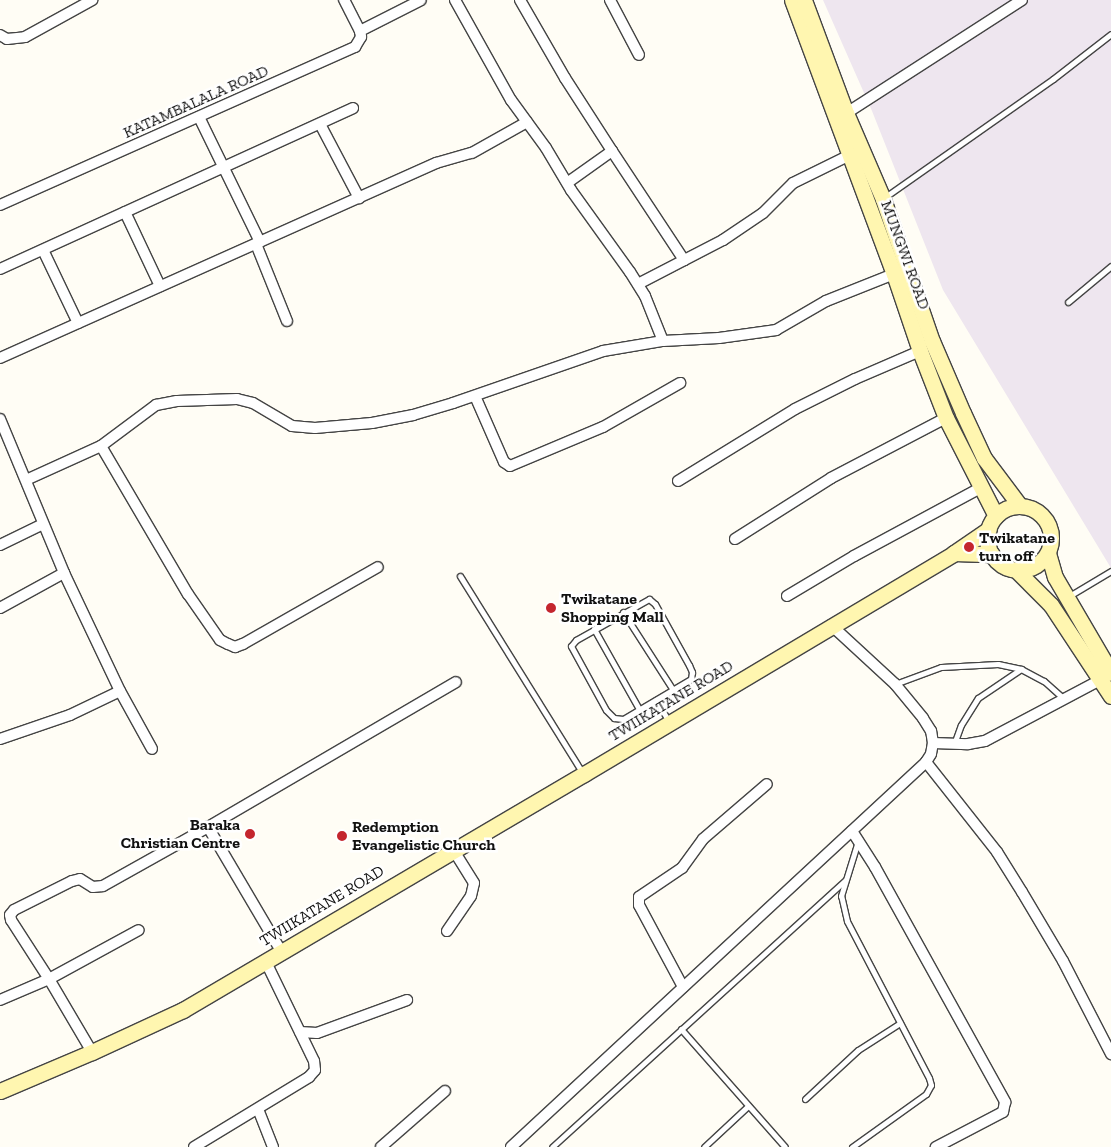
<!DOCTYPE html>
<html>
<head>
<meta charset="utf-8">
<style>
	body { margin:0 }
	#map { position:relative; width:1111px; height:1147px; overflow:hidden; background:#fffdf5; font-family:"Zilla Slab",serif }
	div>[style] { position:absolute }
	.industrial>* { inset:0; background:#eee6ef }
	.roads { filter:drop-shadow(1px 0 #444) drop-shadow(-1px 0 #444) drop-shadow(0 1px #444) drop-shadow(0 -1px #444) }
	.service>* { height:5px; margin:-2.5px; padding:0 2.5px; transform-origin:2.5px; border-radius:2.5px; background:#fff }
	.minor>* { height:10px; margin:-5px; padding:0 5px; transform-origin:5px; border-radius:5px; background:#fff }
	.secondary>* { height:15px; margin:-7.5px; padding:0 7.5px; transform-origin:7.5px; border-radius:7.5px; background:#fff6b0 }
	.secondary>.ring { margin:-7.5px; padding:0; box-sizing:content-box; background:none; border:15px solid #fff6b0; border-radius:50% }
	.dots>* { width:14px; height:14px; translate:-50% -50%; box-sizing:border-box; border:2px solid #fff; border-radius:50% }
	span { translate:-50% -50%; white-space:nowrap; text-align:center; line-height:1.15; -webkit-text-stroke:5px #fff; paint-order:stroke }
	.street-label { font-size:16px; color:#111 }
	.poi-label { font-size:16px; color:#111; font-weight:700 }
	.left { translate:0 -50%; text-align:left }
	.right { translate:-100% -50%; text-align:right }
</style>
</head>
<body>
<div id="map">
	<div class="industrial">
		<div style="clip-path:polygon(823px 0,1111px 0,1111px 568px,943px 290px,872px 111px)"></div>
	</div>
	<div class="roads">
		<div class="service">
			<div style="left:885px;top:197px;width:205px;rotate:-35.1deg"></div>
			<div style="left:1053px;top:79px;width:73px;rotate:-37.8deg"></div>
			<div style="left:1068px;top:302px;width:56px;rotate:-39.9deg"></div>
			<div style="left:460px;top:576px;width:231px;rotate:58.1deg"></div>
			<div style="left:1069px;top:596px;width:49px;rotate:-30.8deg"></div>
			<div style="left:649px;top:599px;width:8px;rotate:40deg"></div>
			<div style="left:655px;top:604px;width:70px;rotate:60.9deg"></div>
			<div style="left:689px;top:665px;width:8px;rotate:67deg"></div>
			<div style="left:692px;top:672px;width:7px;rotate:98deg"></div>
			<div style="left:691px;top:679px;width:79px;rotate:149.5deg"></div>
			<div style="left:623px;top:719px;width:9px;rotate:-174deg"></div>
			<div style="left:614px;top:718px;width:11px;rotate:-135deg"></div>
			<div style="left:606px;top:710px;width:73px;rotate:-118.7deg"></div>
			<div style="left:571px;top:646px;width:8px;rotate:-50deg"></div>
			<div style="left:576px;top:640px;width:84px;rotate:-29.3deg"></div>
			<div style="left:623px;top:612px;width:93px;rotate:57.3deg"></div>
			<div style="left:594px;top:629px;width:92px;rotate:60.6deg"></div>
			<div style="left:895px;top:684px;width:49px;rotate:-20.3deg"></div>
			<div style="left:941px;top:667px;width:57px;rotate:-3deg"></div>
			<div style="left:998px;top:664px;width:24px;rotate:12deg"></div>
			<div style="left:1021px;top:669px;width:26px;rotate:28deg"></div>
			<div style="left:1044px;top:681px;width:25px;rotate:42deg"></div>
			<div style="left:656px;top:700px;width:26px;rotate:59deg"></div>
			<div style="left:954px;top:744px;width:20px;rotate:-70deg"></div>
			<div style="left:961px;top:725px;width:32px;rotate:-58deg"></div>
			<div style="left:978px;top:698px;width:52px;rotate:-34deg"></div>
			<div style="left:681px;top:1029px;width:157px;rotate:48.6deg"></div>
			<div style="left:805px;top:1099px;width:72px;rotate:-42.8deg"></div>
			<div style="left:858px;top:1050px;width:50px;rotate:-32.7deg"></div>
			<div style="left:552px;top:1147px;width:396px;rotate:-42.3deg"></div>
			<div style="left:704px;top:1147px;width:60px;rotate:-43deg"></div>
			<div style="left:852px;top:1147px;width:91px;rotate:-35.6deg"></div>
			<div style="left:926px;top:1094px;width:10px;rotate:-61deg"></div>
			<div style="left:931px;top:1085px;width:7px;rotate:-106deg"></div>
			<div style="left:929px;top:1078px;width:177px;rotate:-117.6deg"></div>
			<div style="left:847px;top:921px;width:26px;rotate:-103deg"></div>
			<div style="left:841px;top:896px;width:58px;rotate:-72.8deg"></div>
		</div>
		<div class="minor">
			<div style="left:455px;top:0;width:115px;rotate:60.8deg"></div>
			<div style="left:511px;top:100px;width:59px;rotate:53.9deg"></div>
			<div style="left:546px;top:148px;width:49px;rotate:59.2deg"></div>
			<div style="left:571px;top:190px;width:101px;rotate:54.3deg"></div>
			<div style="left:630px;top:272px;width:28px;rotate:58deg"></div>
			<div style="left:645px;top:296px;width:48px;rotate:68.2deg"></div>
			<div style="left:520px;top:0;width:90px;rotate:60deg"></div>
			<div style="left:565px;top:78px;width:87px;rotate:57.2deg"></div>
			<div style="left:612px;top:151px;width:55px;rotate:144.6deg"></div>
			<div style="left:610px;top:0;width:62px;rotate:62.2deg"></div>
			<div style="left:360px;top:31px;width:68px;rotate:-26.9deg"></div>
			<div style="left:0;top:35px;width:8px;rotate:30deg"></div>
			<div style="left:7px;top:39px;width:18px;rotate:-6deg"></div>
			<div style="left:25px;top:37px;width:77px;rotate:-28.9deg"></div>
			<div style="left:842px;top:116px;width:214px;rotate:-32.8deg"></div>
			<div style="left:199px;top:117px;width:139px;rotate:64deg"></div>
			<div style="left:320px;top:124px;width:84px;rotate:62.2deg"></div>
			<div style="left:612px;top:151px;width:131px;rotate:56.6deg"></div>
			<div style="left:0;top:205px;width:389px;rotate:-24deg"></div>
			<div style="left:355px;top:47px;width:12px;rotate:-59deg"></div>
			<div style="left:361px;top:37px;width:6px;rotate:-99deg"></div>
			<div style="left:360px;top:31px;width:35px;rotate:-117deg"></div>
			<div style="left:125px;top:212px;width:82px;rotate:64.7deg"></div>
			<div style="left:256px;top:244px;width:83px;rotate:68.1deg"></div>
			<div style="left:43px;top:250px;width:81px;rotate:64.4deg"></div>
			<div style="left:0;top:269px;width:388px;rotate:-24.5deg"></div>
			<div style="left:638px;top:284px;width:96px;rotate:-27.4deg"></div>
			<div style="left:723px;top:240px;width:48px;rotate:-34deg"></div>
			<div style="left:763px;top:213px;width:42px;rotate:-45deg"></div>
			<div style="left:793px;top:183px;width:64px;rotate:-26.2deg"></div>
			<div style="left:0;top:358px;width:478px;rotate:-24.1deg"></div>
			<div style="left:436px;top:163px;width:37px;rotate:-16deg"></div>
			<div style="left:472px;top:153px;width:63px;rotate:-29.4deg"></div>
			<div style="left:475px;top:396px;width:72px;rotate:66.3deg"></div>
			<div style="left:504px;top:462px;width:7px;rotate:34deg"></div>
			<div style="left:510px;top:466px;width:101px;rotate:-22.8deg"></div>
			<div style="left:603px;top:427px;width:89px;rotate:-29.7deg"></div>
			<div style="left:0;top:419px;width:167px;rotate:67.4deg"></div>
			<div style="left:64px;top:573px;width:131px;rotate:64.6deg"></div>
			<div style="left:120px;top:691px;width:66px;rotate:61.1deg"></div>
			<div style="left:101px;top:446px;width:172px;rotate:59.6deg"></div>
			<div style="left:188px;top:594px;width:56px;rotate:55.2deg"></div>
			<div style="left:220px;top:640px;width:9px;rotate:27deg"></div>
			<div style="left:228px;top:644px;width:8px;rotate:23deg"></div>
			<div style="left:235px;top:647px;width:9px;rotate:-21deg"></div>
			<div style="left:243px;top:644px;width:155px;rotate:-29.7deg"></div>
			<div style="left:26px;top:480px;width:82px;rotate:-24.4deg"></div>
			<div style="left:101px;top:446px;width:69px;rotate:-36.7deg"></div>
			<div style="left:156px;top:405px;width:21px;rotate:-11deg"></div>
			<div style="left:177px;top:401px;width:60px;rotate:-1.9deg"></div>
			<div style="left:237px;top:399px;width:16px;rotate:14deg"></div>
			<div style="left:253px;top:403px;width:45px;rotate:30.5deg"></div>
			<div style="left:292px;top:426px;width:23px;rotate:5deg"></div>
			<div style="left:315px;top:428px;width:57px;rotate:-5deg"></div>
			<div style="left:372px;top:423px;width:42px;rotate:-11deg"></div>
			<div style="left:413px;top:415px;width:42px;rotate:-16.7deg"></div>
			<div style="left:453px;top:403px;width:159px;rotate:-19.1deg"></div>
			<div style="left:603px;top:351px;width:61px;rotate:-9.5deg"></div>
			<div style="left:663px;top:341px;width:56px;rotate:-3.1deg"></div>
			<div style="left:719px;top:338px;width:58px;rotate:-8deg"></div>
			<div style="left:776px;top:330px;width:58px;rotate:-30.1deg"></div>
			<div style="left:826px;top:301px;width:73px;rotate:-21.7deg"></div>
			<div style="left:678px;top:481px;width:137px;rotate:-31.6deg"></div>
			<div style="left:795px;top:409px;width:67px;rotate:-26.6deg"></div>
			<div style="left:855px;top:379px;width:71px;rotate:-23.3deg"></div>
			<div style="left:735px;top:539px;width:114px;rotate:-32.4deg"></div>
			<div style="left:831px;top:478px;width:130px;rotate:-27.6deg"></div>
			<div style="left:0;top:545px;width:48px;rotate:-26deg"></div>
			<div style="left:787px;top:596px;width:78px;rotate:-30.8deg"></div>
			<div style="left:854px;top:556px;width:145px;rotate:-28.3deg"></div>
			<div style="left:0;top:608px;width:73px;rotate:-28.7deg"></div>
			<div style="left:0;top:739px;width:74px;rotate:-18.9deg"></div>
			<div style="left:70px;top:715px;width:55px;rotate:-25.6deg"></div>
			<div style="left:933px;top:743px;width:35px;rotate:2deg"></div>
			<div style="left:968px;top:744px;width:17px;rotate:-10deg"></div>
			<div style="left:985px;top:741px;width:137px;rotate:-27.9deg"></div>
			<div style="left:926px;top:762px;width:115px;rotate:51.7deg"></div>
			<div style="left:997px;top:852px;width:47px;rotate:58deg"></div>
			<div style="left:1022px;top:892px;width:80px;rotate:59.3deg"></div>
			<div style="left:1063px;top:961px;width:105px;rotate:62.7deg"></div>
			<div style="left:852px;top:831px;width:43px;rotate:57.4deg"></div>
			<div style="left:875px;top:867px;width:269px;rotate:61deg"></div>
			<div style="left:1005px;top:1102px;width:10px;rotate:101deg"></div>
			<div style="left:1003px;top:1112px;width:76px;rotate:152.4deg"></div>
			<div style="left:447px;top:931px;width:42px;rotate:-55.6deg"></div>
			<div style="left:471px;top:896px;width:13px;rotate:-77deg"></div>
			<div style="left:474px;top:883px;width:39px;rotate:-122deg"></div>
			<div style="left:281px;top:951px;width:144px;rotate:-120.5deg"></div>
			<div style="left:208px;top:827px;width:287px;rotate:-30.3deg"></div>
			<div style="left:683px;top:987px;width:93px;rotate:-118.2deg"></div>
			<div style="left:639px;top:905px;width:8px;rotate:-90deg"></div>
			<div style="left:639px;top:897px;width:52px;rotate:-34deg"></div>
			<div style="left:682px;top:868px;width:36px;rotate:-54deg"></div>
			<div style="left:703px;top:839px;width:84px;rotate:-40.7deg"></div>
			<div style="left:0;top:1000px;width:53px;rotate:-23.2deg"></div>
			<div style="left:49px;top:979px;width:102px;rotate:-28.6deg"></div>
			<div style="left:300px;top:1032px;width:17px;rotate:3deg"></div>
			<div style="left:317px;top:1033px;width:96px;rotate:-20.1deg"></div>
			<div style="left:92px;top:1052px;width:85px;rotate:-120.5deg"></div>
			<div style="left:49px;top:979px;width:70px;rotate:-122.8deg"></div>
			<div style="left:11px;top:920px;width:5px;rotate:-101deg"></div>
			<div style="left:10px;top:915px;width:6px;rotate:-51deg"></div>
			<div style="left:14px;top:910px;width:65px;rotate:-26.6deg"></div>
			<div style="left:72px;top:881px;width:8px;rotate:-14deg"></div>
			<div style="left:80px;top:879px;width:15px;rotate:32deg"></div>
			<div style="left:93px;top:887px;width:10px;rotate:-6deg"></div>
			<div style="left:103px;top:886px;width:120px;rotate:-29.3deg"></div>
			<div style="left:258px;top:1109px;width:41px;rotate:68.5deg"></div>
			<div style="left:194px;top:1147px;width:135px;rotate:-31.3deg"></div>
			<div style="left:309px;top:1077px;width:9px;rotate:-49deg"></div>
			<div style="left:315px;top:1070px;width:9px;rotate:-96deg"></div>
			<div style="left:314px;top:1061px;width:112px;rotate:-115.9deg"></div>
			<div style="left:381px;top:1147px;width:85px;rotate:-41.2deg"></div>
			<div style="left:511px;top:1147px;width:566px;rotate:-42.85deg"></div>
			<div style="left:926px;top:762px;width:9px;rotate:-58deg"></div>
			<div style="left:931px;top:754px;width:11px;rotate:-80deg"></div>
			<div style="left:933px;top:743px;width:12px;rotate:-99deg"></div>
			<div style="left:931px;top:731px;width:15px;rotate:-122deg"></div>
			<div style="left:923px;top:718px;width:44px;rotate:-129.5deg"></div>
			<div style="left:895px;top:684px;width:87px;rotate:-137.3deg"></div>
		</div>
		<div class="secondary">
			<div style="left:792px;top:0;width:292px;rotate:69.6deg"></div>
			<div style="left:894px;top:274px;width:81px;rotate:71.3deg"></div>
			<div style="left:920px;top:351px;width:72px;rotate:68.8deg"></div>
			<div style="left:946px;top:418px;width:110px;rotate:63deg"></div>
			<div style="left:804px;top:0;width:121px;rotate:69.6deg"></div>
			<div style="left:846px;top:113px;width:94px;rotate:66.7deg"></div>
			<div style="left:883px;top:199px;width:150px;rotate:71deg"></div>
			<div style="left:932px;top:341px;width:78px;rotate:66.7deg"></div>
			<div style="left:963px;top:413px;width:50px;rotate:65deg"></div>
			<div style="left:984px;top:458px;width:60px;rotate:53.1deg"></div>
			<div class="ring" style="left:987px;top:506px;width:49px;height:49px"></div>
			<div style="left:954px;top:553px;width:38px;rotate:2deg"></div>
			<div style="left:1048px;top:553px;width:25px;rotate:74deg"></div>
			<div style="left:1055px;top:577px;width:111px;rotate:59.7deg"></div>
			<div style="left:1016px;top:570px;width:49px;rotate:45deg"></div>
			<div style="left:1051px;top:605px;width:109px;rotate:56.6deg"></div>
			<div style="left:0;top:1091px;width:100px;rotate:-23deg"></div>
			<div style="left:92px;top:1052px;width:100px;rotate:-24.8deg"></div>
			<div style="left:183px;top:1010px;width:465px;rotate:-30.5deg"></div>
			<div style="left:584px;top:774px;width:431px;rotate:-30.8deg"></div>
			<div style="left:954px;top:553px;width:42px;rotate:-34.4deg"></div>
		</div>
	</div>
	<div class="dots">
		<div style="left:969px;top:547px;background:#c4262e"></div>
		<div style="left:551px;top:608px;background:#c4262e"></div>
		<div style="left:250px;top:834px;background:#c4262e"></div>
		<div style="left:342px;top:836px;background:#c4262e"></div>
	</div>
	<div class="street-label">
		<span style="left:196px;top:102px;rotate:-24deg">KATAMBALALA ROAD</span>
		<span style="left:905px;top:255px;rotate:70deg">MUNGWI ROAD</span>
		<span style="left:671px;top:701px;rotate:-31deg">TWIIKATANE ROAD</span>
		<span style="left:322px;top:906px;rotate:-31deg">TWIIKATANE ROAD</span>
	</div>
	<div class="poi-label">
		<span class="left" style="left:979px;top:547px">Twikatane<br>turn off</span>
		<span class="left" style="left:561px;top:608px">Twikatane<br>Shopping Mall</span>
		<span class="right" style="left:240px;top:834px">Baraka<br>Christian Centre</span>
		<span class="left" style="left:352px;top:836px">Redemption<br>Evangelistic Church</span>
	</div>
</div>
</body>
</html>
